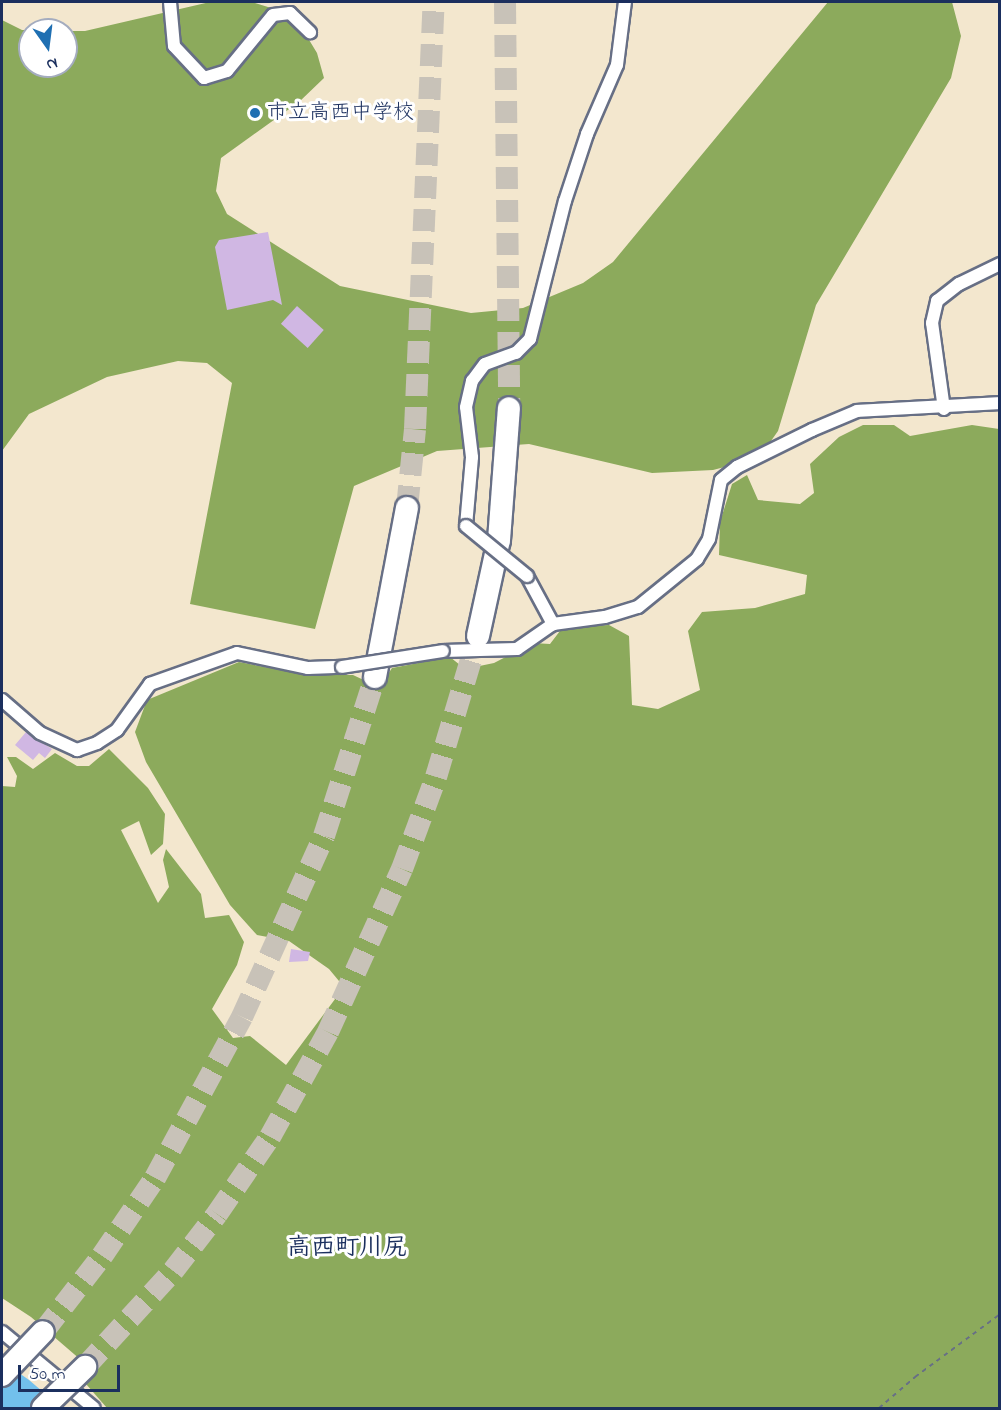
<!DOCTYPE html>
<html>
<head>
<meta charset="utf-8">
<style>
	body { margin:0 }
	#map { position:relative; width:1001px; height:1410px; overflow:hidden; background:#f3e7ce; font-family:"Indie Flower","Klee One",sans-serif }
	div>[style] { position:absolute }
	.forest>* { inset:0; background:#8caa5c }
	.water>* { inset:0; background:#72c0ec }
	.building>* { inset:0; background:#d0b7e3; transform-origin:0 0 }
	.highway-tunnel>* { height:22px; margin-top:-11px; transform-origin:0; background:repeating-linear-gradient(90deg,#c8c2b8 0 22px,transparent 0 33px) }
	.path>* { height:2px; margin-top:-1px; transform-origin:0; background:repeating-linear-gradient(90deg,#676f85 0 4.5px,transparent 0 9px) }
	.roads { filter:drop-shadow(2px 0 #676f85) drop-shadow(-2px 0 #676f85) drop-shadow(0 2px #676f85) drop-shadow(0 -2px #676f85) }
	.street>* { height:12px; margin:-6px; padding:0 6px; transform-origin:6px; border-radius:6px; background:#fff }
	.highway>* { height:22px; margin:-11px; padding:0 11px; transform-origin:11px; border-radius:11px; background:#fff }
	.bridges { filter:drop-shadow(2px 0 #676f85) drop-shadow(-2px 0 #676f85) drop-shadow(0 2px #676f85) drop-shadow(0 -2px #676f85) }
	.street-bridge>* { height:12px; margin:-6px; padding:0 6px; transform-origin:6px; border-radius:6px; background:#fff }
	.highway-bridge>* { height:22px; margin:-11px; padding:0 11px; transform-origin:11px; border-radius:11px; background:#fff }
	.dots>* { width:16px; height:16px; translate:-50% -50%; box-sizing:border-box; border:3px solid #fff; border-radius:50% }
	span { translate:-50% -50%; white-space:nowrap; text-align:center; line-height:1.15; -webkit-text-stroke:6px #fff; paint-order:stroke }
	.poi-label { font-size:21px; color:#1b2f5e }
	.left { translate:0 -50%; text-align:left }
	.quarter-label { font-size:24px; color:#1b2f5e; font-weight:700 }
	.frame { position:absolute; inset:0; border:3px solid #1b2f5e; pointer-events:none }
	.north { position:absolute; left:18px; top:18px; width:60px; height:60px; box-sizing:border-box; background:#fff; border:2px solid #a4acbf; border-radius:50%; rotate:166deg; font-size:16px; font-weight:700; line-height:24px; text-align:center; color:#1b2f5e }
	.north::after { content:''; display:block; margin:auto; width:21px; height:27px; background:#1f6fb2; clip-path:polygon(50% 0,100% 100%,50% 72%,0 100%) }
	.scale { position:absolute; left:18px; top:1365px; width:102px; height:27px; box-sizing:border-box; border:3px solid #1b2f5e; border-top:0; padding-left:8px; font-size:18px; line-height:21px; white-space:nowrap; color:#1b2f5e; -webkit-text-stroke:4px #fff; paint-order:stroke }
</style>
</head>
<body>
<div id="map">
	<div class="forest">
		<div style="clip-path:polygon(210px 2px,255px 3px,294px 15px,317px 53px,324px 78px,299px 102px,221px 158px,216px 191px,227px 214px,340px 286px,471px 313px,523px 308px,583px 283px,613px 262px,828px 2px,952px 2px,961px 36px,951px 78px,816px 305px,778px 431px,759px 458px,713px 470px,652px 473px,529px 444px,437px 451px,354px 486px,315px 629px,190px 604px,232px 383px,207px 363px,178px 361px,107px 377px,29px 414px,2px 451px,2px 20px,22px 30px,34px 30px,30px 30px,30px 66px,66px 66px,66px 31px,85px 31px)"></div>
		<div style="clip-path:polygon(863px 425px,894px 425px,910px 436px,972px 425px,999px 429px,999px 1408px,107px 1408px,86px 1384px,96px 1373px,31px 1317px,2px 1298px,2px 786px,15px 787px,17px 776px,7px 757px,16px 757px,33px 769px,55px 753px,77px 766px,89px 766px,109px 749px,148px 788px,165px 814px,163px 844px,151px 855px,139px 821px,121px 830px,158px 903px,169px 887px,163px 860px,166px 849px,201px 894px,205px 918px,229px 915px,244px 942px,237px 965px,212px 1009px,233px 1038px,250px 1036px,286px 1065px,344px 987px,329px 969px,289px 941px,257px 935px,230px 905px,146px 762px,135px 732px,147px 700px,239px 662px,306px 675px,353px 675px,368px 682px,383px 682px,392px 668px,450px 657px,465px 669px,494px 663px,533px 643px,550px 644px,563px 627px,609px 625px,629px 636px,632px 705px,658px 709px,700px 690px,688px 631px,702px 612px,755px 608px,805px 594px,807px 575px,719px 555px,720px 522px,732px 484px,747px 475px,758px 500px,800px 504px,814px 493px,810px 464px,839px 437px)"></div>
	</div>
	<div class="water">
		<div style="clip-path:polygon(2px 1361px,29px 1380px,62px 1408px,2px 1408px)"></div>
	</div>
	<div class="building">
		<div style="clip-path:polygon(268px 232px,282px 305px,273px 300px,227px 310px,215px 247px,219px 240px)"></div>
		<div style="left:297px;top:306px;width:36px;height:24px;rotate:42deg"></div>
		<div style="clip-path:polygon(26px 732px,52px 749px,45px 758px,39px 753px,33px 760px,15px 745px)"></div>
		<div style="clip-path:polygon(291px 949px,310px 952px,308px 961px,289px 962px)"></div>
	</div>
	<div class="highway-tunnel">
		<div style="left:505px;top:2px;width:406px;rotate:89.4deg"></div>
		<div style="left:407px;top:508px;width:79px;rotate:-84.2deg"></div>
		<div style="left:415px;top:429px;width:427px;rotate:-87.5deg"></div>
		<div style="left:43px;top:1332px;width:96px;rotate:-52.2deg"></div>
		<div style="left:102px;top:1256px;width:94px;rotate:-55.8deg"></div>
		<div style="left:155px;top:1178px;width:183px;rotate:-61.6deg"></div>
		<div style="left:242px;top:1017px;width:199px;rotate:-65.6deg"></div>
		<div style="left:324px;top:836px;width:167px;rotate:-72.2deg"></div>
		<div style="left:85px;top:1367px;width:130px;rotate:-47.5deg"></div>
		<div style="left:173px;top:1271px;width:72px;rotate:-52.3deg"></div>
		<div style="left:217px;top:1214px;width:93px;rotate:-55.5deg"></div>
		<div style="left:270px;top:1137px;width:120px;rotate:-61.1deg"></div>
		<div style="left:328px;top:1032px;width:179px;rotate:-65.6deg"></div>
		<div style="left:402px;top:869px;width:98px;rotate:-69.7deg"></div>
		<div style="left:436px;top:777px;width:147px;rotate:-73.4deg"></div>
	</div>
	<div class="path">
		<div style="left:879px;top:1408px;width:48px;rotate:-40.7deg"></div>
		<div style="left:915px;top:1377px;width:106px;rotate:-36.5deg"></div>
	</div>
	<div class="roads">
		<div class="street">
			<div style="left:170px;top:2px;width:44px;rotate:84.8deg"></div>
			<div style="left:174px;top:46px;width:44px;rotate:46.8deg"></div>
			<div style="left:204px;top:78px;width:24px;rotate:-17deg"></div>
			<div style="left:227px;top:71px;width:72px;rotate:-50.6deg"></div>
			<div style="left:273px;top:15px;width:17px;rotate:-7deg"></div>
			<div style="left:290px;top:13px;width:28px;rotate:44deg"></div>
			<div style="left:944px;top:409px;width:87px;rotate:-97.9deg"></div>
			<div style="left:932px;top:323px;width:23px;rotate:-77deg"></div>
			<div style="left:937px;top:301px;width:28px;rotate:-38deg"></div>
			<div style="left:959px;top:284px;width:46px;rotate:-26deg"></div>
			<div style="left:466px;top:526px;width:69px;rotate:-85deg"></div>
			<div style="left:472px;top:457px;width:50px;rotate:-96.8deg"></div>
			<div style="left:466px;top:407px;width:27px;rotate:-77deg"></div>
			<div style="left:472px;top:381px;width:21px;rotate:-53deg"></div>
			<div style="left:485px;top:364px;width:33px;rotate:-20deg"></div>
			<div style="left:516px;top:353px;width:20px;rotate:-45deg"></div>
			<div style="left:530px;top:339px;width:142px;rotate:-75.8deg"></div>
			<div style="left:565px;top:201px;width:71px;rotate:-71.8deg"></div>
			<div style="left:587px;top:134px;width:75px;rotate:-66.5deg"></div>
			<div style="left:617px;top:65px;width:64px;rotate:-82.8deg"></div>
			<div style="left:527px;top:576px;width:55px;rotate:61.6deg"></div>
			<div style="left:443px;top:651px;width:74px;rotate:-1.5deg"></div>
			<div style="left:517px;top:649px;width:44px;rotate:-34.8deg"></div>
			<div style="left:553px;top:624px;width:52px;rotate:-7.7deg"></div>
			<div style="left:605px;top:617px;width:34px;rotate:-17deg"></div>
			<div style="left:638px;top:607px;width:76px;rotate:-39.1deg"></div>
			<div style="left:697px;top:559px;width:23px;rotate:-59deg"></div>
			<div style="left:709px;top:539px;width:60px;rotate:-78.5deg"></div>
			<div style="left:721px;top:480px;width:21px;rotate:-39deg"></div>
			<div style="left:737px;top:467px;width:84px;rotate:-26.3deg"></div>
			<div style="left:812px;top:430px;width:49px;rotate:-22.9deg"></div>
			<div style="left:857px;top:411px;width:143px;rotate:-3.2deg"></div>
			<div style="left:2px;top:700px;width:50px;rotate:41deg"></div>
			<div style="left:40px;top:733px;width:41px;rotate:24.7deg"></div>
			<div style="left:77px;top:750px;width:21px;rotate:-19deg"></div>
			<div style="left:97px;top:743px;width:24px;rotate:-33deg"></div>
			<div style="left:117px;top:730px;width:57px;rotate:-54.3deg"></div>
			<div style="left:150px;top:684px;width:92px;rotate:-19.6deg"></div>
			<div style="left:237px;top:653px;width:73px;rotate:11.9deg"></div>
			<div style="left:308px;top:668px;width:34px;rotate:-2deg"></div>
			<div style="left:2px;top:1332px;width:119px;rotate:39.6deg"></div>
		</div>
		<div class="highway">
			<div style="left:478px;top:636px;width:98px;rotate:-77.7deg"></div>
			<div style="left:499px;top:540px;width:132px;rotate:-85.7deg"></div>
			<div style="left:375px;top:677px;width:172px;rotate:-79.3deg"></div>
		</div>
	</div>
	<div class="bridges">
		<div class="street-bridge">
			<div style="left:466px;top:526px;width:79px;rotate:39.3deg"></div>
			<div style="left:342px;top:667px;width:102px;rotate:-9deg"></div>
		</div>
		<div class="highway-bridge">
			<div style="left:2px;top:1375px;width:59px;rotate:-46.4deg"></div>
			<div style="left:43px;top:1408px;width:59px;rotate:-44.3deg"></div>
		</div>
	</div>
	<div class="dots">
		<div style="left:255px;top:113px;background:#1f6fb2"></div>
	</div>
	<div class="poi-label">
		<span class="left" style="left:267px;top:113px">市立高西中学校</span>
	</div>
	<div class="quarter-label">
		<span style="left:347px;top:1249px">高西町川尻</span>
	</div>
	<div class="frame"></div>
	<div class="north">N</div>
	<div class="scale">50 m</div>
</div>
</body>
</html>
